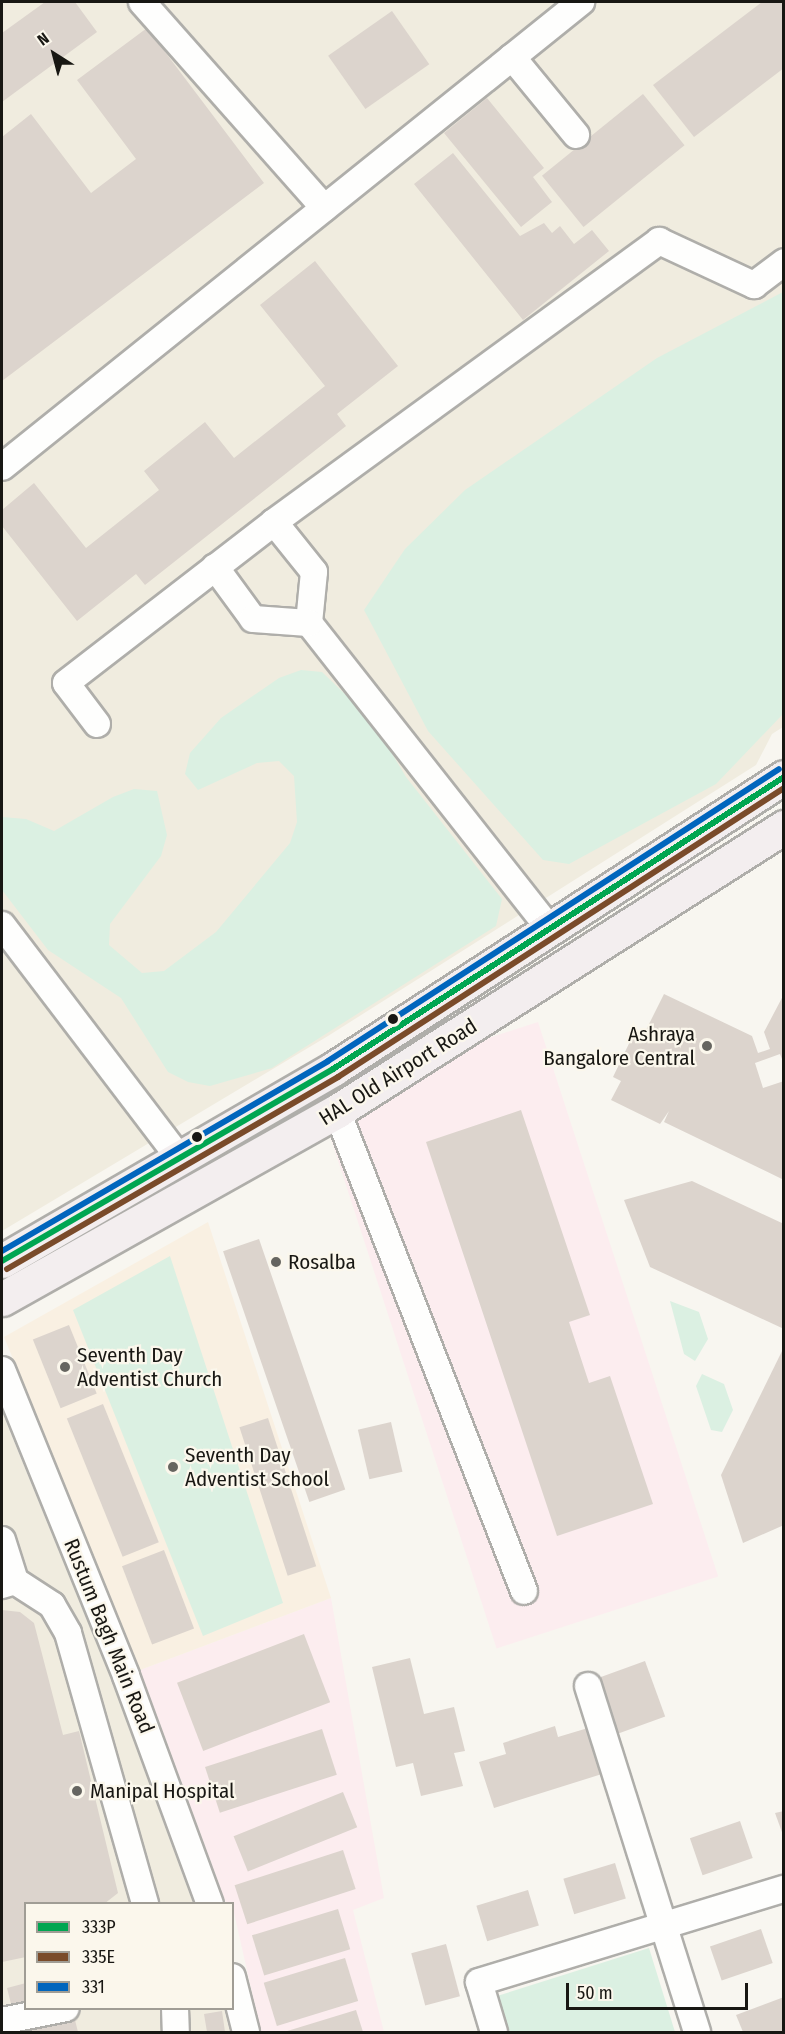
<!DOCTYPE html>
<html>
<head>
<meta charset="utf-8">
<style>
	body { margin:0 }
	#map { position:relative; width:785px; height:2034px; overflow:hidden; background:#f8f6f0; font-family:"Fira Sans Condensed",sans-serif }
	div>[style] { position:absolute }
	.commercial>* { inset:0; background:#fcedef; transform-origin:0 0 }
	.built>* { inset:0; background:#f0ecdf }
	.education>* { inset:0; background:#f9f0e2 }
	.green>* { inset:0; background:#dbf0e2 }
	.building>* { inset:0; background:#dcd4cd; transform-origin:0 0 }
	.roads { filter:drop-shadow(2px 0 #afaeaa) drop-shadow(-2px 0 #afaeaa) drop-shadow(0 2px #afaeaa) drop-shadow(0 -2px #afaeaa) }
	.minor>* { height:26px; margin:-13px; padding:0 13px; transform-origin:13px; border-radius:13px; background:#fefefd }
	.major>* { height:33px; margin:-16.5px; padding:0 16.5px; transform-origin:16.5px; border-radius:16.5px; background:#f3eeef }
	.bus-1>* { height:6px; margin:-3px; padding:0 3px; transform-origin:3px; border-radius:3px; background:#00a651 }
	.bus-2>* { height:6px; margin:-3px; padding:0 3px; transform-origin:3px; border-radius:3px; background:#7a4b2a }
	.bus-3>* { height:6px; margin:-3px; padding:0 3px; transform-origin:3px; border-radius:3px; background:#0065bd }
	.dots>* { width:16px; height:16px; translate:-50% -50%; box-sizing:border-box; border:3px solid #fbf7ec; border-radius:50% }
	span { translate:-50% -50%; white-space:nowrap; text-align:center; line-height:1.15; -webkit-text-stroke:4.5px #fbf7ec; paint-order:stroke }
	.poi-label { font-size:21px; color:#181713 }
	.right { translate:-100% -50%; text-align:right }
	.left { translate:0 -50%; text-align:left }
	.street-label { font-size:21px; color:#181713 }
	.frame { position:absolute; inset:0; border:3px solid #181713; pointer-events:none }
	.legend { position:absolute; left:24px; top:1902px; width:210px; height:108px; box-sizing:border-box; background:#fbf7ec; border:2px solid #a09d95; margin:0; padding:8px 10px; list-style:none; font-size:18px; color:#181713 }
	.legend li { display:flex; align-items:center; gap:12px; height:30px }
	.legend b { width:30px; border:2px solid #a09d95 }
	.north { position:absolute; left:24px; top:24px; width:60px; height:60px; -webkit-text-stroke:4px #fbf7ec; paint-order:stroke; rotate:324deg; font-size:16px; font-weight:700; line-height:24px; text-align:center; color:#181713 }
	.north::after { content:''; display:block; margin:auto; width:21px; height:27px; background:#181713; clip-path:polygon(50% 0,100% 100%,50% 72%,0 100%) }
	.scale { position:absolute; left:566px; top:1983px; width:182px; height:27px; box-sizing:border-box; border:3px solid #181713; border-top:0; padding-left:8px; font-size:18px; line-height:21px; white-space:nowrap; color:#181713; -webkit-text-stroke:4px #fbf7ec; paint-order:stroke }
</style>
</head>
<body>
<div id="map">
	<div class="commercial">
		<div style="left:538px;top:1022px;width:583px;height:233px;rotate:72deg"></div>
		<div style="clip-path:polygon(331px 1598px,384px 1898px,353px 1910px,384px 2032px,261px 2032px,232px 1904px,226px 1903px,140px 1670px)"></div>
	</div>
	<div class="built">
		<div style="clip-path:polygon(2px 2px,784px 2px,783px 727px,772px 734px,756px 765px,328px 1036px,2px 1231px)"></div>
		<div style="clip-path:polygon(2px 1412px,111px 1679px,193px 1903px,26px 1904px,26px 2008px,224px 2009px,230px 2032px,2px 2032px)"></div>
	</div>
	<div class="education">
		<div style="clip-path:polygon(208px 1222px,331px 1598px,140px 1670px,4px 1337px)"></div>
	</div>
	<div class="green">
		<div style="clip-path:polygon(783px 292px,783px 714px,716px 784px,569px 864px,543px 860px,428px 731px,364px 610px,405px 549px,465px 490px,657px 358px)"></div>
		<div style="clip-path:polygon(301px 670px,322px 672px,372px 720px,406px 777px,502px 899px,496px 926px,272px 1068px,210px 1086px,188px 1082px,168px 1072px,121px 998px,48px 950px,2px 890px,2px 817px,26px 819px,54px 831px,113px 797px,134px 789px,157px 791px,167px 835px,161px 856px,110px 924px,109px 945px,142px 973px,164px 971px,216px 932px,290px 843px,297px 822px,294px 776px,279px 761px,257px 763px,198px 790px,185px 774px,190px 753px,221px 718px,279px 678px)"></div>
		<div style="clip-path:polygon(170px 1256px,283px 1603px,203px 1636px,73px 1310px)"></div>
		<div style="clip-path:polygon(670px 1301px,699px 1312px,708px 1339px,695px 1361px,684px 1354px)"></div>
		<div style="clip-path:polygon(702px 1374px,724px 1384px,733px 1410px,722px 1432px,711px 1430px,696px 1386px)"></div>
		<div style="clip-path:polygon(649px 1948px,675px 2032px,505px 2032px,494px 1997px)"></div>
	</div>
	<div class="building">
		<div style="clip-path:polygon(45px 2px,75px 2px,97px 32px,2px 102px,2px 33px)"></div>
		<div style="clip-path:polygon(762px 2px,784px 2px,784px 68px,694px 137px,653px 85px)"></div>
		<div style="left:392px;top:11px;width:65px;height:78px;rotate:55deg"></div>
		<div style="clip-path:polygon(147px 28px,264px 183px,2px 381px,2px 137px,31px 114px,91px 193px,136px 159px,77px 80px)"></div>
		<div style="left:643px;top:94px;width:66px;height:130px;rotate:51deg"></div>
		<div style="clip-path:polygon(487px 98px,544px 168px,533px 177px,552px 202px,521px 227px,444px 133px)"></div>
		<div style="clip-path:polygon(453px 153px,520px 236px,544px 223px,552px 233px,560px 226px,574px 244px,592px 230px,609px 251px,523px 320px,414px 184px)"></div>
		<div style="clip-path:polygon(315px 261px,398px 366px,337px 414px,346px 426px,145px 585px,136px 574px,77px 621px,2px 526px,2px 510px,34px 483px,86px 548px,159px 490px,144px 471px,205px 422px,234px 458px,325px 386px,260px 305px)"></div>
		<div style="clip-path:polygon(664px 994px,752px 1036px,758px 1053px,770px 1049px,764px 1032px,784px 994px,784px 1064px,780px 1054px,755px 1063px,763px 1088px,784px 1081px,784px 1180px,664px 1122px,669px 1111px,660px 1124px,611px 1100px,621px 1081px,613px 1077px,635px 1031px,643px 1036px)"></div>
		<div style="clip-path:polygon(521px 1110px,590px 1315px,569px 1322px,589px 1383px,610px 1376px,653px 1504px,557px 1536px,426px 1142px)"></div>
		<div style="clip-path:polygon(692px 1181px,784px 1224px,784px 1329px,650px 1267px,624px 1200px)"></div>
		<div style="left:259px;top:1239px;width:265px;height:38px;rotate:71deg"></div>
		<div style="left:69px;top:1325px;width:74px;height:39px;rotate:68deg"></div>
		<div style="clip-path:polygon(784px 1347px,784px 1525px,743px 1543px,721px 1475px)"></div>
		<div style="left:103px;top:1404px;width:149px;height:39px;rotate:68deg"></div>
		<div style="left:268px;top:1418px;width:156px;height:30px;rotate:72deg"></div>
		<div style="left:391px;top:1422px;width:51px;height:34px;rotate:77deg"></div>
		<div style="left:164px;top:1550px;width:84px;height:45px;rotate:69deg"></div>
		<div style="clip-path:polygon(2px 1610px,20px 1612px,34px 1623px,63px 1735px,79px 1731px,118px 1893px,104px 1904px,26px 1904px,26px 1957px,2px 1962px)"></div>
		<div style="left:304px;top:1634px;width:73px;height:136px;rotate:69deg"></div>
		<div style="clip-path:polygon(410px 1658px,424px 1714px,454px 1707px,465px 1751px,454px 1753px,463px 1786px,421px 1796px,413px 1763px,396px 1767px,372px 1667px)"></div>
		<div style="left:645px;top:1661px;width:59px;height:52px;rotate:70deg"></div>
		<div style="clip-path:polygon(555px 1726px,558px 1737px,588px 1728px,602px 1774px,494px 1808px,479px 1762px,506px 1754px,503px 1743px)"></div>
		<div style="left:322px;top:1729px;width:48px;height:123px;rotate:72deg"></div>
		<div style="left:343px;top:1792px;width:38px;height:118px;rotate:68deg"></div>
		<div style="clip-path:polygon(784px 1811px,784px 1835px,783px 1835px,775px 1813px)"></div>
		<div style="left:740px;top:1821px;width:39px;height:53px;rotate:71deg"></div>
		<div style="left:343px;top:1850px;width:41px;height:114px;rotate:72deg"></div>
		<div style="left:615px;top:1863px;width:37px;height:54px;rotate:73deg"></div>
		<div style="left:528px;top:1890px;width:37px;height:54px;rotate:73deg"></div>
		<div style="left:338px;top:1909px;width:42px;height:90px;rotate:73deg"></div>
		<div style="left:761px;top:1929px;width:36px;height:54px;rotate:71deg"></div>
		<div style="left:446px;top:1944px;width:54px;height:36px;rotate:75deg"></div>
		<div style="left:345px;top:1958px;width:45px;height:85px;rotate:73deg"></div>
		<div style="clip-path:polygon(26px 1983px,26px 2001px,11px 2004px,7px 1988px)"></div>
		<div style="clip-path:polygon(784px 1997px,784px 2032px,743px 2032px,736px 2015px)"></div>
		<div style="clip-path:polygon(356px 2010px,363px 2032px,284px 2032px)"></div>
		<div style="clip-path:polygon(222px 2011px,225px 2032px,207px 2032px,204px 2014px)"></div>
		<div style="clip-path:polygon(73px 2012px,78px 2032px,20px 2032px,18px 2025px)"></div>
	</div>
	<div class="roads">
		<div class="minor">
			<div style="left:142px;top:2px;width:275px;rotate:48.5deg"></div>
			<div style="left:512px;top:57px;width:101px;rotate:50.6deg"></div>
			<div style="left:2px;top:467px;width:743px;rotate:-38.77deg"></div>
			<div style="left:274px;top:522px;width:64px;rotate:51.3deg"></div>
			<div style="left:314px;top:572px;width:51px;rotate:95.6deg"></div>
			<div style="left:309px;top:623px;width:388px;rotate:51.8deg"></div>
			<div style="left:215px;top:567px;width:64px;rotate:53.8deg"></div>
			<div style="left:253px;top:619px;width:56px;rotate:4.1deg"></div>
			<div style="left:97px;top:724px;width:51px;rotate:-127.1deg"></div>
			<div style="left:66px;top:683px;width:263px;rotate:-37.7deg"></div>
			<div style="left:274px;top:522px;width:477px;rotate:-36.1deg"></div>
			<div style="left:659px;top:241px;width:105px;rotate:24.9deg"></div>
			<div style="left:754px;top:285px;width:38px;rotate:-37deg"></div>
			<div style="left:2px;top:925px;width:295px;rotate:52.7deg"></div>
			<div style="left:337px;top:1111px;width:515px;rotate:68.71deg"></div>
			<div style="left:2px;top:1370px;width:330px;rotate:67.9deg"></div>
			<div style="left:126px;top:1676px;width:243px;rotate:69.8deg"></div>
			<div style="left:2px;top:1540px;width:43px;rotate:72.4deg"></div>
			<div style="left:15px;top:1581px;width:14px;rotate:163deg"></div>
			<div style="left:15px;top:1581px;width:44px;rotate:33deg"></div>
			<div style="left:52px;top:1605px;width:32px;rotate:60deg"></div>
			<div style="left:68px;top:1633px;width:282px;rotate:74.1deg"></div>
			<div style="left:588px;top:1686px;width:363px;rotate:72.5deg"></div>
			<div style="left:232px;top:1977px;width:57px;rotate:75.7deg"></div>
			<div style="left:175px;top:2008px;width:24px;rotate:88deg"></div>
			<div style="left:2px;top:2021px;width:65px;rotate:-11.5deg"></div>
			<div style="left:494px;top:2032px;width:52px;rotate:-106.7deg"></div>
			<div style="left:479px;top:1982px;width:319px;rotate:-17deg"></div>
		</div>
		<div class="major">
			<div style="left:2px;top:1261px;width:383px;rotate:-30.1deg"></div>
			<div style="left:333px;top:1069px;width:537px;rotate:-32.92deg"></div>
			<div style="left:2px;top:1299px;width:384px;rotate:-29.3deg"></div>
			<div style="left:337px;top:1111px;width:530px;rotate:-32.43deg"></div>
		</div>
	</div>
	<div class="bus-1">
		<div style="left:2px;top:1261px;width:383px;rotate:-30.1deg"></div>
		<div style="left:333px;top:1069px;width:537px;rotate:-32.92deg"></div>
	</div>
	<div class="bus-2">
		<div style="left:7px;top:1269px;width:383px;rotate:-30.1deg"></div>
		<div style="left:338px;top:1077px;width:531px;rotate:-32.94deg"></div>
	</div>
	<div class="bus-3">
		<div style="left:2px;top:1251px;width:377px;rotate:-30.2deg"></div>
		<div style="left:328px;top:1061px;width:537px;rotate:-32.92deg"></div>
	</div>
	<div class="dots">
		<div style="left:393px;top:1019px;background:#181713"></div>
		<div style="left:707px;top:1046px;background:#666560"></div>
		<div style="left:197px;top:1137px;background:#181713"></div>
		<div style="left:276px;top:1262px;background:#666560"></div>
		<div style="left:65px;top:1367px;background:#666560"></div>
		<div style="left:173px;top:1467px;background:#666560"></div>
		<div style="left:77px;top:1791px;background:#666560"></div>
	</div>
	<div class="poi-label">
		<span class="right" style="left:695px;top:1046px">Ashraya<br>Bangalore Central</span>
		<span class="left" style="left:288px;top:1262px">Rosalba</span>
		<span class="left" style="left:77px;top:1367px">Seventh Day<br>Adventist Church</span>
		<span class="left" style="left:185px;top:1467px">Seventh Day<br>Adventist School</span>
		<span class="left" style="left:90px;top:1791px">Manipal Hospital</span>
	</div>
	<div class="street-label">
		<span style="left:398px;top:1072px;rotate:-32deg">HAL Old Airport Road</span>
		<span style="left:109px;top:1636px;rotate:68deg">Rustum Bagh Main Road</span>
	</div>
	<div class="frame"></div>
	<ul class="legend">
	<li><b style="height:8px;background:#00a651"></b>333P</li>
	<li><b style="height:8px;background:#7a4b2a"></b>335E</li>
	<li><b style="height:8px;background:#0065bd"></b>331</li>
	</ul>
	<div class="north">N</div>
	<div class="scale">50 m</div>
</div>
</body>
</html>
